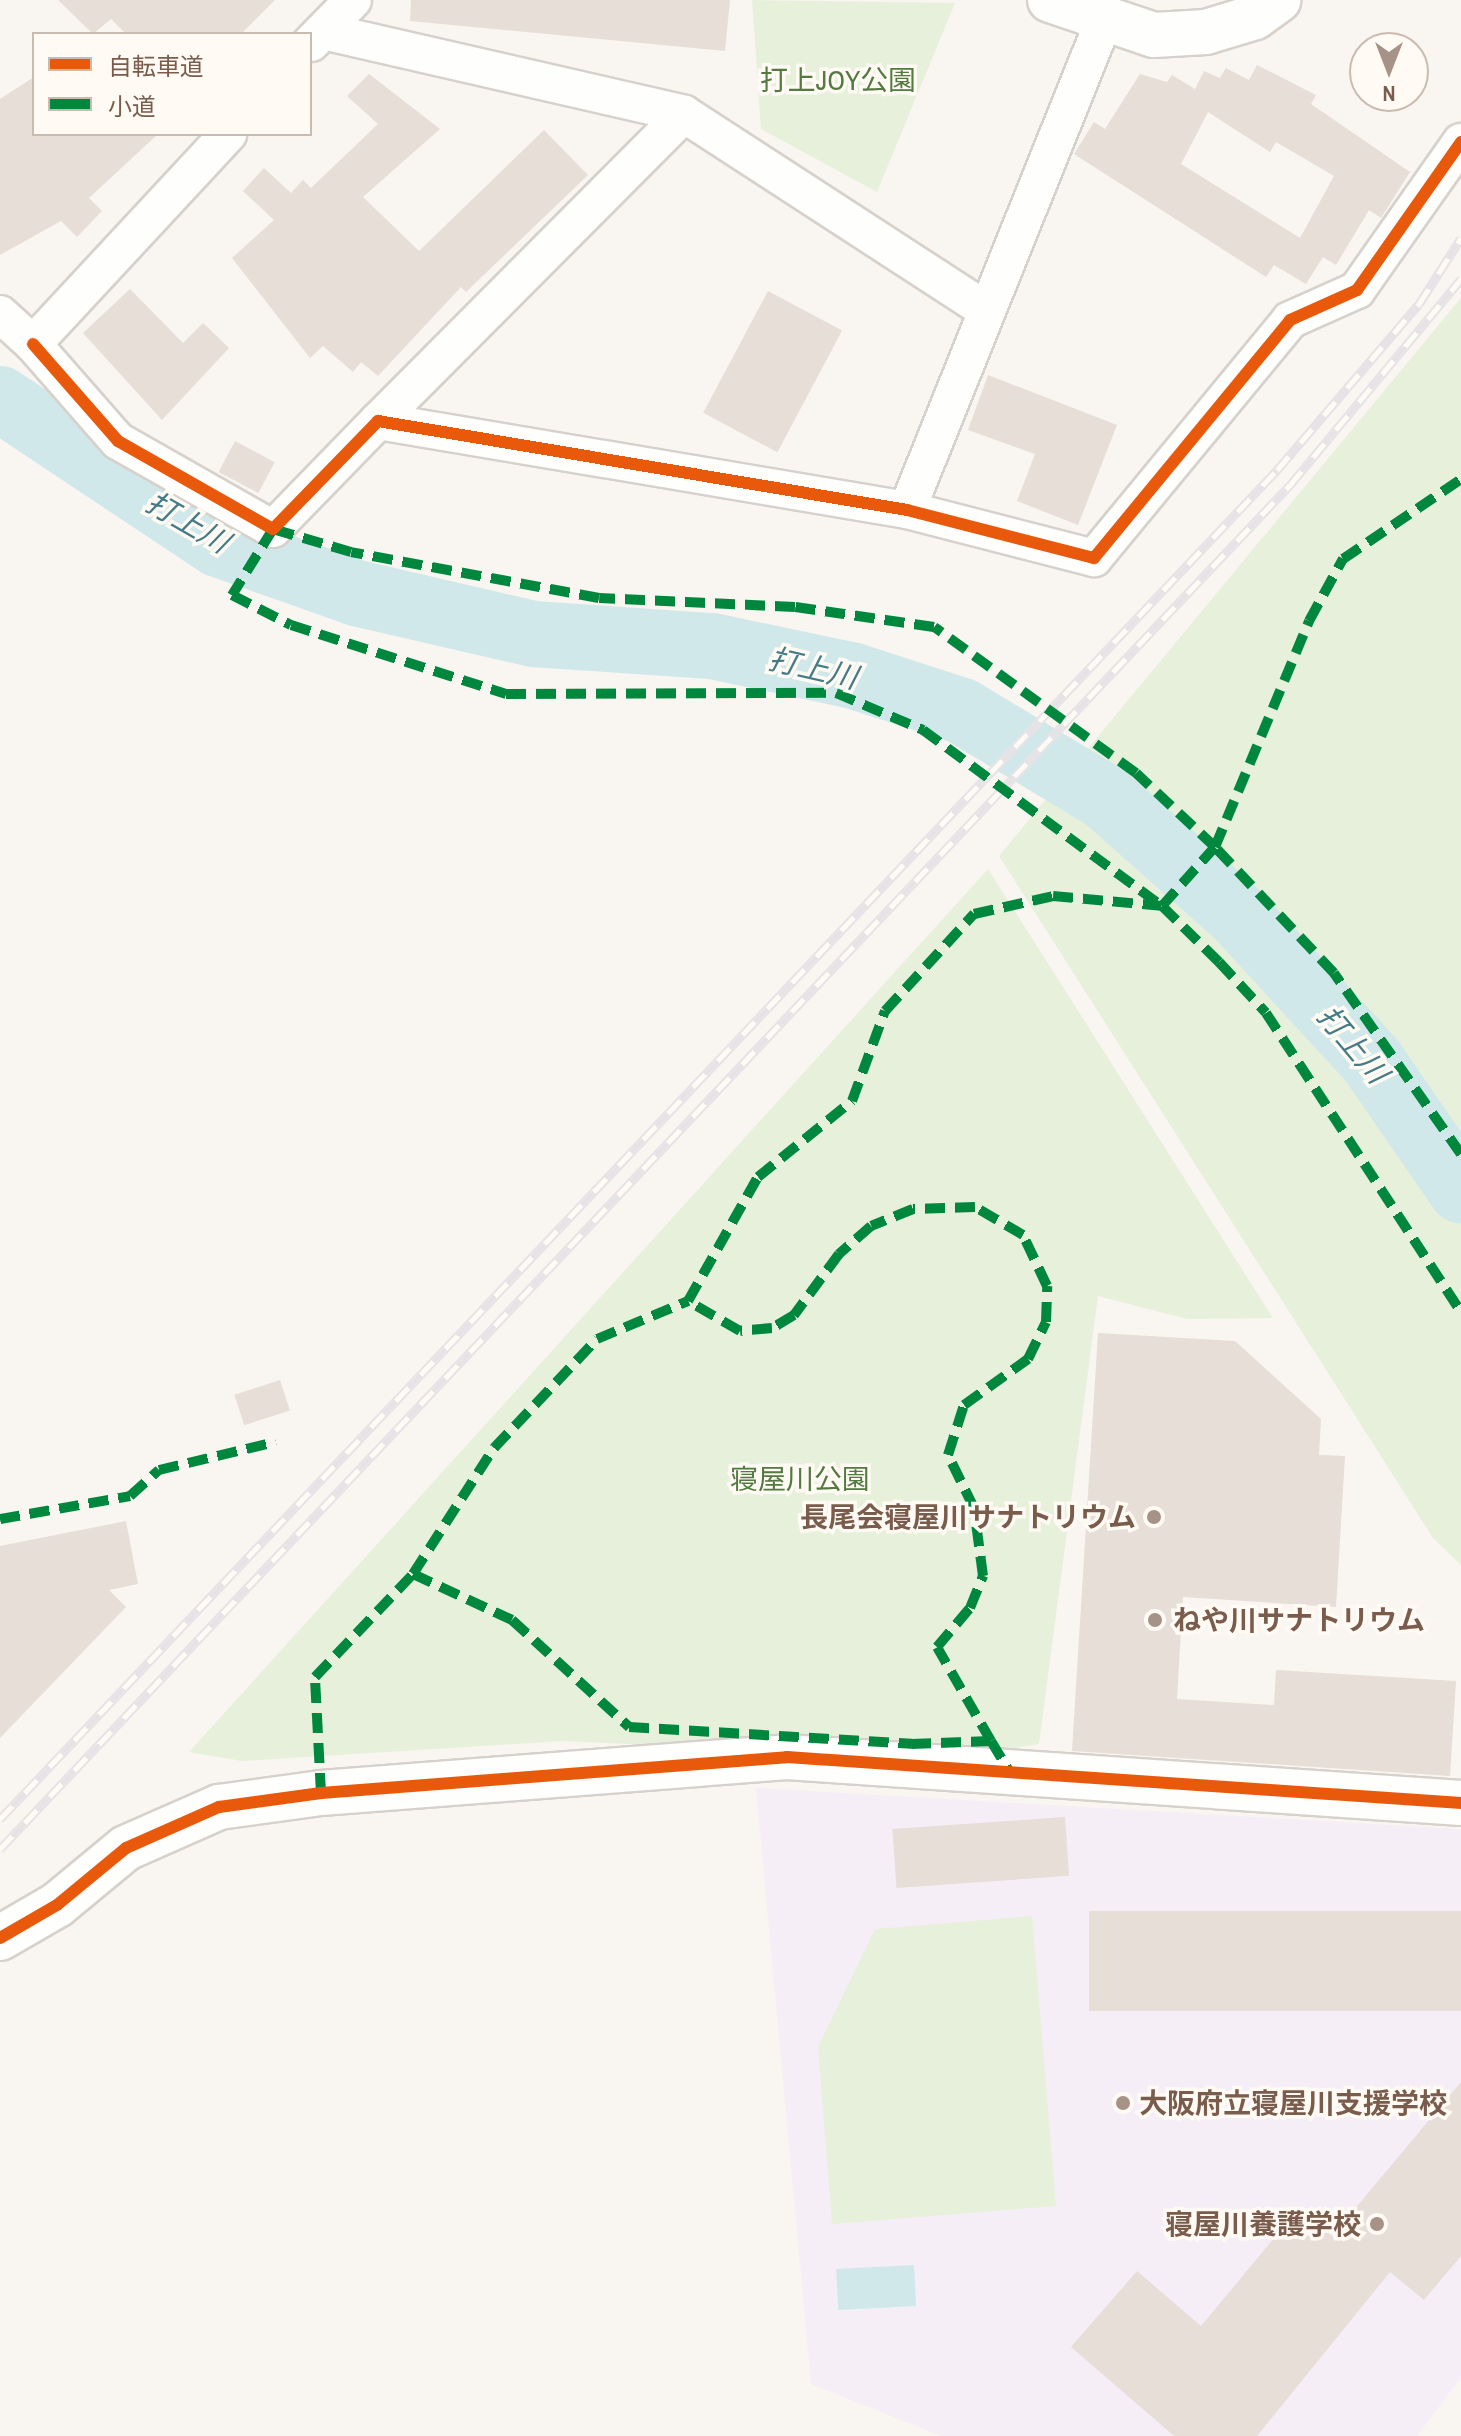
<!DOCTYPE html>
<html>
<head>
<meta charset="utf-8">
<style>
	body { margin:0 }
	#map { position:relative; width:1461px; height:2436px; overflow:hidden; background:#f9f5f0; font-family:"Archivo Narrow","Noto Sans JP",sans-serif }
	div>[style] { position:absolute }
	.education>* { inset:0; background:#f6eef6 }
	.green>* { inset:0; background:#e7f0db }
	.water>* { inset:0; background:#d0e8ea; transform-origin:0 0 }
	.stream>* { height:11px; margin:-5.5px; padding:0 5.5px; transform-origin:5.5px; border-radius:5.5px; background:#d0e8ea }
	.river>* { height:66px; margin:-33px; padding:0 33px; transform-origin:33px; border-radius:33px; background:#d0e8ea }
	.building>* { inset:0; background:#e6ded7; transform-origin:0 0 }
	.roads { filter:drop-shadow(2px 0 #d7d1cb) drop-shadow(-2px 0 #d7d1cb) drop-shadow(0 2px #d7d1cb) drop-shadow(0 -2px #d7d1cb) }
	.street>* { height:36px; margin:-18px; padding:0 18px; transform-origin:18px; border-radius:18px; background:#fefefd }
	.secondary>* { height:44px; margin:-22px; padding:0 22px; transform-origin:22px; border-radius:22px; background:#fefefd }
	.rail>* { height:9px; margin-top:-4.5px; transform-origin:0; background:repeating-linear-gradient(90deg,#fffaf3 0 18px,#e6e3e7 0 36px); box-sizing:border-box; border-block:2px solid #e6e3e7 }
	.quiet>* { height:10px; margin-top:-5px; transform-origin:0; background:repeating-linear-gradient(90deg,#00873e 0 20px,transparent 0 30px) }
	.cycleway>* { height:12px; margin:-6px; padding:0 6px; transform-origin:6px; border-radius:6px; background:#e8590c }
	.dots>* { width:22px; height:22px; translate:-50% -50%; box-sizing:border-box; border:4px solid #fffaf3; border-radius:50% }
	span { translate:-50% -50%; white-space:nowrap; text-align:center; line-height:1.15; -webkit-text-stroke:7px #fffaf3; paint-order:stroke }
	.park-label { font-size:28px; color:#537a41 }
	.poi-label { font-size:28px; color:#7a5c4d; font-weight:700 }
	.right { translate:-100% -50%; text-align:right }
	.left { translate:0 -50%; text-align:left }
	.water-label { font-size:30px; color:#437c86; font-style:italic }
	.legend { position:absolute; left:32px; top:32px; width:280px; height:104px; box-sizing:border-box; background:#fffaf3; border:2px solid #cabbb1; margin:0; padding:10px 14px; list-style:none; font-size:24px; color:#7a5c4d }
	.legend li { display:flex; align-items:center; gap:16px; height:40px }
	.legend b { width:40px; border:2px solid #cabbb1 }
	.north { position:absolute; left:1349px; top:32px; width:80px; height:80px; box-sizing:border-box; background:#fffaf3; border:2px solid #cabbb1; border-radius:50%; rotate:180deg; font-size:22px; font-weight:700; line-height:32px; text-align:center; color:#7a5c4d }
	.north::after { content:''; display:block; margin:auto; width:28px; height:36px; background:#a69286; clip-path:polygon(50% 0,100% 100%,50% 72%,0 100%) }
</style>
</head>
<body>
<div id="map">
	<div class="education">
		<div style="clip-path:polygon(756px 1788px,1461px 1829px,1461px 2377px,1417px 2436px,941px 2436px,811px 2384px)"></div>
	</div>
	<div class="green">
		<div style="clip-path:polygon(752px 0,955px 3px,877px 192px,761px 129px)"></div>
		<div style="clip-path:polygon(1461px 298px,1461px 1565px,1433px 1538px,999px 856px)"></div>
		<div style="clip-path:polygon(988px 869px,1273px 1318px,1187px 1319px,1098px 1296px,1039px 1744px,948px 1758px,562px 1741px,242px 1761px,189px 1752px)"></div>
		<div style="clip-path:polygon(1032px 1916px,1056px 2206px,832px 2224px,818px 2047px,875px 1929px)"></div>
	</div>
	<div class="water">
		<div style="left:914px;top:2265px;width:41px;height:78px;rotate:87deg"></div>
	</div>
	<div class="stream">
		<div style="left:0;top:374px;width:37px;rotate:63deg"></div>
	</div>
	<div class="river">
		<div style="left:0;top:399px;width:262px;rotate:33.6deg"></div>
		<div style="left:218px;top:544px;width:146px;rotate:19.5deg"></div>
		<div style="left:356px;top:593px;width:183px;rotate:13deg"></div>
		<div style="left:534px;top:634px;width:178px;rotate:3.9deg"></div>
		<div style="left:712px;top:646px;width:145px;rotate:11.9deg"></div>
		<div style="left:854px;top:676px;width:114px;rotate:18deg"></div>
		<div style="left:962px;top:711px;width:168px;rotate:31.1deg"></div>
		<div style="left:1106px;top:798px;width:175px;rotate:41.5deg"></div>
		<div style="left:1237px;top:914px;width:200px;rotate:47.4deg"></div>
		<div style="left:1372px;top:1061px;width:157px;rotate:55.4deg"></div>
	</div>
	<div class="building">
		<div style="clip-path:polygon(58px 0,275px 0,241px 34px,126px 34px,111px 19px,93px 34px)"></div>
		<div style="clip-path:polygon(411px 0,730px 0,725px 51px,410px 21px)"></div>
		<div style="clip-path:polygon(evenodd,1257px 65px,1316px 95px,1311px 104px,1410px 172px,1381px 218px,1369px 210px,1336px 265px,1323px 257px,1306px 284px,1274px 265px,1266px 277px,1074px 154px,1094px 122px,1105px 129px,1140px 74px,1167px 82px,1172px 75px,1195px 89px,1204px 71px,1220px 78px,1226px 68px,1249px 80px,1257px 65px,1208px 112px,1270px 152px,1276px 142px,1334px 176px,1300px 238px,1181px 164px,1208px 112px)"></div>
		<div style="clip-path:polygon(369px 74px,440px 129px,363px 197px,419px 251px,544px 130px,588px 175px,466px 292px,461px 287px,378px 376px,361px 362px,353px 372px,323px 346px,310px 358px,232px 258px,274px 220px,243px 191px,264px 168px,291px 193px,303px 180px,311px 188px,378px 124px,347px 96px)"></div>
		<div style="clip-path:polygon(34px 77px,34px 134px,158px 134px,89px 198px,102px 211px,77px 237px,61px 221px,0 255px,0 99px)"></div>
		<div style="clip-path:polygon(130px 289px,183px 343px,203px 323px,229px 348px,162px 420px,83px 333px)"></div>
		<div style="left:768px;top:291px;width:84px;height:138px;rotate:28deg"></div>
		<div style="clip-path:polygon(988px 375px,1117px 425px,1078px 525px,1017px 501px,1035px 454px,968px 430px)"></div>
		<div style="left:235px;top:441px;width:45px;height:35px;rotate:28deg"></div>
		<div style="clip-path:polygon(1098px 1333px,1235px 1341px,1321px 1419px,1319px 1455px,1345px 1456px,1336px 1607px,1183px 1597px,1177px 1699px,1274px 1705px,1276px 1670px,1456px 1681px,1450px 1776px,1072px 1751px)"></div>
		<div style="left:280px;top:1380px;width:32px;height:48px;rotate:72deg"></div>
		<div style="clip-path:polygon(126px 1521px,138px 1584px,109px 1590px,126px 1607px,0 1738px,0 1546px)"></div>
		<div style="left:1065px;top:1817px;width:59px;height:173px;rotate:86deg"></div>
		<div style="left:1461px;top:1911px;width:100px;height:372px;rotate:90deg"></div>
		<div style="clip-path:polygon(1461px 2082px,1461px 2256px,1424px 2300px,1390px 2272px,1257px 2436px,1174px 2436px,1071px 2347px,1137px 2271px,1201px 2326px,1299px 2208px,1332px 2236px)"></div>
	</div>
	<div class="roads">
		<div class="street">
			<div style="left:323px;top:31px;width:370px;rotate:12.9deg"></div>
			<div style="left:684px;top:114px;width:433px;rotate:134.9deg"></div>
			<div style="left:311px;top:43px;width:60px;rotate:-45.7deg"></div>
			<div style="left:684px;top:114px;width:361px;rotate:33deg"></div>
			<div style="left:0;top:314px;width:45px;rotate:42.3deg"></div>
			<div style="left:33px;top:344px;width:287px;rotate:-47.1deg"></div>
			<div style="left:33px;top:344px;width:129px;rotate:48.8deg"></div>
			<div style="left:118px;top:441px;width:178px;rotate:29.6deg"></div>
			<div style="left:273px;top:529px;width:151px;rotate:-45.8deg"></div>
			<div style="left:378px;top:421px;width:536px;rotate:9.55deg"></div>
			<div style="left:907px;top:510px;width:193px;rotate:14.4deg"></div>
			<div style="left:1094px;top:558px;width:308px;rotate:-50.5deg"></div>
			<div style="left:1290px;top:320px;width:73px;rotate:-24.1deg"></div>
			<div style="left:1357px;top:290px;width:181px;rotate:-54.9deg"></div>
			<div style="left:907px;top:510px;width:525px;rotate:-68.08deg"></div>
		</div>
		<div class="secondary">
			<div style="left:1050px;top:0;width:110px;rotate:18.6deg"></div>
			<div style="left:1154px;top:35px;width:52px;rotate:-3.3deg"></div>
			<div style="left:1206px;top:32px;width:51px;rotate:-17deg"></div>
			<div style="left:1255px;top:17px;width:29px;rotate:-36deg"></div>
			<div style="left:0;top:1938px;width:66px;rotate:-30.1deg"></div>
			<div style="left:57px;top:1905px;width:89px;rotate:-39.6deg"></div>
			<div style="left:126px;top:1848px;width:102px;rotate:-23.8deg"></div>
			<div style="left:219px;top:1807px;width:103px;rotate:-7.8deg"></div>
			<div style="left:321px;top:1793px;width:467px;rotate:-4.4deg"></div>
			<div style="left:787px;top:1757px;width:676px;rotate:3.9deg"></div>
		</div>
	</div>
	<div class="rail">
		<div style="left:0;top:1819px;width:1858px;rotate:-46.57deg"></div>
		<div style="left:1277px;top:470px;width:218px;rotate:-49.5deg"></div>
		<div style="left:1419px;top:304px;width:78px;rotate:-57.5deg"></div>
		<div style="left:0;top:1849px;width:1877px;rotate:-46.6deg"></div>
		<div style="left:1290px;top:485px;width:268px;rotate:-50.3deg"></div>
	</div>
	<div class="quiet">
		<div style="left:1461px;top:1154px;width:221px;rotate:-125.1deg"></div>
		<div style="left:1334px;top:973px;width:173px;rotate:-133.4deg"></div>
		<div style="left:1215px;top:847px;width:108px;rotate:-136.9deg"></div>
		<div style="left:1136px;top:773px;width:249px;rotate:-144.1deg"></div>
		<div style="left:934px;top:627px;width:140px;rotate:-171.8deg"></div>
		<div style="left:795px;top:607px;width:196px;rotate:-177.4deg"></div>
		<div style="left:599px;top:598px;width:252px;rotate:-169.5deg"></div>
		<div style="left:351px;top:552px;width:81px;rotate:-163.6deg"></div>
		<div style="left:273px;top:529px;width:78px;rotate:121.8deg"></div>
		<div style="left:232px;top:595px;width:66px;rotate:27deg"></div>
		<div style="left:291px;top:625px;width:226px;rotate:17.8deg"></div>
		<div style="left:506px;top:694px;width:330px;rotate:-0.2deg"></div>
		<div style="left:836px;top:693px;width:95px;rotate:23deg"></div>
		<div style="left:923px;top:730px;width:297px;rotate:36.4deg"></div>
		<div style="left:1162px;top:906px;width:80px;rotate:44.5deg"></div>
		<div style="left:1219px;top:962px;width:69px;rotate:47.3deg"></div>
		<div style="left:1266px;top:1013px;width:357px;rotate:56.9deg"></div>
		<div style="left:0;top:1519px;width:132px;rotate:-10deg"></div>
		<div style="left:130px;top:1496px;width:39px;rotate:-42deg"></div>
		<div style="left:159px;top:1470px;width:120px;rotate:-13.5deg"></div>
		<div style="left:413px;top:1574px;width:109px;rotate:24.9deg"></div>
		<div style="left:512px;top:1620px;width:159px;rotate:42.4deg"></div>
		<div style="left:629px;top:1727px;width:283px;rotate:3.4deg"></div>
		<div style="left:911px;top:1744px;width:80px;rotate:-2.1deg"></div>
		<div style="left:991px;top:1741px;width:108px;rotate:-119.9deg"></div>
		<div style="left:937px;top:1647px;width:51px;rotate:-49.8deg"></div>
		<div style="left:970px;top:1608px;width:35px;rotate:-68deg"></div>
		<div style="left:983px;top:1576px;width:69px;rotate:-97.5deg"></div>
		<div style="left:974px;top:1508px;width:59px;rotate:-116.1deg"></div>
		<div style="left:948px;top:1455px;width:52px;rotate:-72.3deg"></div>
		<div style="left:964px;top:1405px;width:79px;rotate:-35.7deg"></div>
		<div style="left:1028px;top:1359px;width:41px;rotate:-64.1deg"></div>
		<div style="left:1046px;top:1322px;width:36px;rotate:-88deg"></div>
		<div style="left:1047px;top:1286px;width:56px;rotate:-115.2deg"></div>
		<div style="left:1023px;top:1235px;width:56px;rotate:-149.7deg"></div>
		<div style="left:975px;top:1207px;width:62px;rotate:178.2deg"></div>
		<div style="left:913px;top:1209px;width:45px;rotate:158deg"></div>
		<div style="left:871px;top:1226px;width:43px;rotate:138.8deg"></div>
		<div style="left:839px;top:1254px;width:76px;rotate:126.4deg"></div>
		<div style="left:794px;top:1315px;width:26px;rotate:149deg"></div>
		<div style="left:772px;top:1328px;width:32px;rotate:175deg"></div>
		<div style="left:740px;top:1331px;width:60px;rotate:-150deg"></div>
		<div style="left:991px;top:1741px;width:39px;rotate:59deg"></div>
		<div style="left:321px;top:1793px;width:116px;rotate:-93deg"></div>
		<div style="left:315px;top:1677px;width:142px;rotate:-46.4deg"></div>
		<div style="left:413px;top:1574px;width:150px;rotate:-57.3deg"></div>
		<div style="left:494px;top:1448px;width:150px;rotate:-46.6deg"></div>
		<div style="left:597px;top:1339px;width:99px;rotate:-22.7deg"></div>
		<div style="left:688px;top:1301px;width:142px;rotate:-60.6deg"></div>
		<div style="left:758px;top:1177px;width:121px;rotate:-39deg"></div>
		<div style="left:852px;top:1101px;width:96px;rotate:-69.9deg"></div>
		<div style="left:885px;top:1011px;width:132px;rotate:-47.5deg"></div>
		<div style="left:974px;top:914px;width:81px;rotate:-12.8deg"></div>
		<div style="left:1053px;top:896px;width:109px;rotate:5.2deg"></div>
		<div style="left:1162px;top:906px;width:79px;rotate:-48.1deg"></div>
		<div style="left:1215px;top:847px;width:245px;rotate:-67.4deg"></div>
		<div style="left:1309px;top:621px;width:71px;rotate:-61.3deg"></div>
		<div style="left:1343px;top:559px;width:143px;rotate:-34.1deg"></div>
	</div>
	<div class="cycleway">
		<div style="left:33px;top:344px;width:129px;rotate:48.8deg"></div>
		<div style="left:118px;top:441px;width:178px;rotate:29.6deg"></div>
		<div style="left:273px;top:529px;width:151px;rotate:-45.8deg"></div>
		<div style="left:378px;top:421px;width:536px;rotate:9.55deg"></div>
		<div style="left:907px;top:510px;width:193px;rotate:14.4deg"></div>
		<div style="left:1094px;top:558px;width:308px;rotate:-50.5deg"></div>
		<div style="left:1290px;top:320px;width:73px;rotate:-24.1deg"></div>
		<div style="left:1357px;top:290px;width:181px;rotate:-54.9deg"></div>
		<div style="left:0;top:1938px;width:66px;rotate:-30.1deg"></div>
		<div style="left:57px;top:1905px;width:89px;rotate:-39.6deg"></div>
		<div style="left:126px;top:1848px;width:102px;rotate:-23.8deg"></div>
		<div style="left:219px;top:1807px;width:103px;rotate:-7.8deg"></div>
		<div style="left:321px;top:1793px;width:467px;rotate:-4.4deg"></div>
		<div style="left:787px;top:1757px;width:676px;rotate:3.9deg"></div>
	</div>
	<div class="dots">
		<div style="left:1154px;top:1517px;background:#a69286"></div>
		<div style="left:1155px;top:1620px;background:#a69286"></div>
		<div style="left:1123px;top:2103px;background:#a69286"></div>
		<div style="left:1377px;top:2224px;background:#a69286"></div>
	</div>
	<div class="park-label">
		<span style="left:838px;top:80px">打上JOY公園</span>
		<span style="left:800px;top:1479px">寝屋川公園</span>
	</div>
	<div class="poi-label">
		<span class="right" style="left:1136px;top:1517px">長尾会寝屋川サナトリウム</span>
		<span class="left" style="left:1173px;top:1620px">ねや川サナトリウム</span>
		<span class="left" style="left:1139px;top:2103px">大阪府立寝屋川支援学校</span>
		<span class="right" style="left:1361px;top:2224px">寝屋川養護学校</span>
	</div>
	<div class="water-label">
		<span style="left:188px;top:522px;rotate:30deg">打上川</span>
		<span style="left:813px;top:668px;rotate:13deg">打上川</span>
		<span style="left:1353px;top:1044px;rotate:50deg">打上川</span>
	</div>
	<ul class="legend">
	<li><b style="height:10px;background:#e8590c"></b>自転車道</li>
	<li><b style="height:10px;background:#00873e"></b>小道</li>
	</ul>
	<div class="north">N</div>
</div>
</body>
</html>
